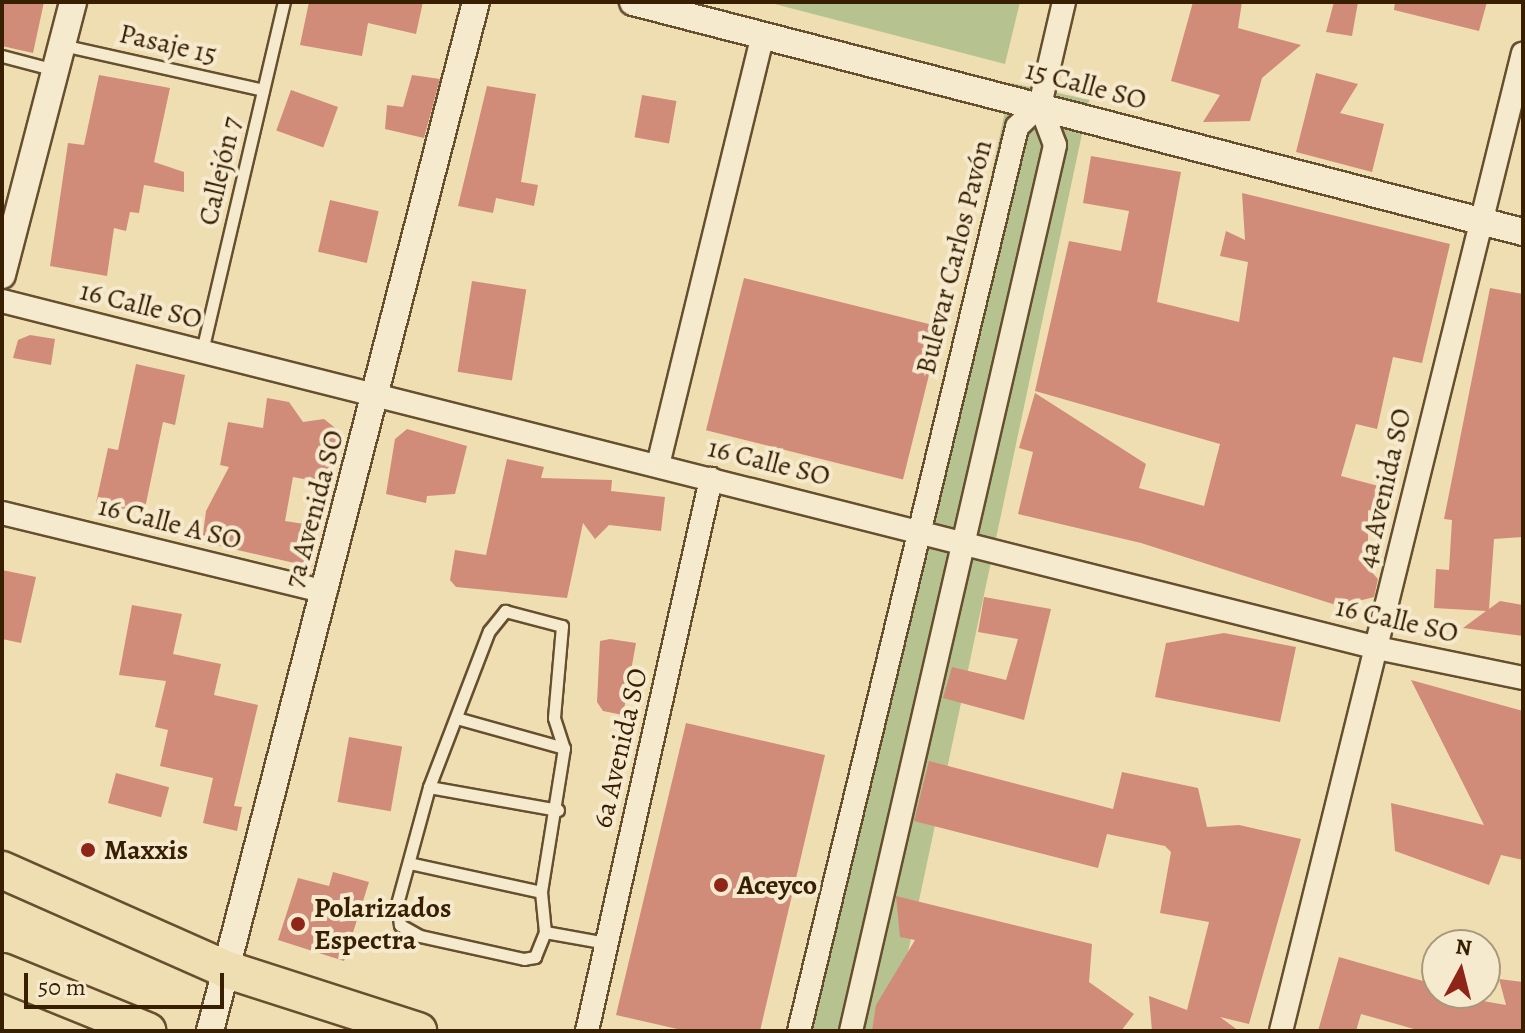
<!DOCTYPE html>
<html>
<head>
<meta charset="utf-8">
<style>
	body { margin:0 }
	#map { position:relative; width:1525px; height:1033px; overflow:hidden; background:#f0deb3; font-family:Alegreya,serif }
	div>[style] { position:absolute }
	.green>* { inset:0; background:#b6c28f; transform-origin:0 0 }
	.building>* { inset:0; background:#d08c78; transform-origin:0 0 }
	.roads { filter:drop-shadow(2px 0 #664f2e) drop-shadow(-2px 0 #664f2e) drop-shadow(0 2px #664f2e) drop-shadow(0 -2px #664f2e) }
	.service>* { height:11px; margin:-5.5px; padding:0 5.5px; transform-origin:5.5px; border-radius:5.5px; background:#f5eace }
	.minor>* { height:22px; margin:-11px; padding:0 11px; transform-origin:11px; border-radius:11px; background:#f5eace }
	.tertiary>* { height:26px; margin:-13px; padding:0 13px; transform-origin:13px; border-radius:13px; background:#f5eace }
	.trunk>* { height:36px; margin:-18px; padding:0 18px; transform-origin:18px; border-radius:18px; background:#f0deb3 }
	.dots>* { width:22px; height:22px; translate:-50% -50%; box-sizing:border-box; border:4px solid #f5eace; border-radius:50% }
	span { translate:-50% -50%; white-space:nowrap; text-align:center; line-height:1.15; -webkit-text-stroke:8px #f5eace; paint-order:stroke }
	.street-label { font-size:28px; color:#381f01 }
	.poi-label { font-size:28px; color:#381f01; font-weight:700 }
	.left { translate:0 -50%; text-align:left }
	.frame { position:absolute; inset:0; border:4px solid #381f01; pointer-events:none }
	.north { position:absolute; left:1421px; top:929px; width:80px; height:80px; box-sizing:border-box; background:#f5eace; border:2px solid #a9997c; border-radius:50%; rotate:7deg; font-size:22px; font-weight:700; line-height:32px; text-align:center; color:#381f01 }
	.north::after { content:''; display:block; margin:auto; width:28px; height:36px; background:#8f2418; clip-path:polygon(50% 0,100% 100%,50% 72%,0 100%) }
	.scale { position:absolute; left:24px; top:973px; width:200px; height:36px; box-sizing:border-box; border:4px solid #381f01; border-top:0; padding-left:10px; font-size:24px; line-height:28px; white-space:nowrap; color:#381f01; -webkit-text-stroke:6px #f5eace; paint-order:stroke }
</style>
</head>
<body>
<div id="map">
	<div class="green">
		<div style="clip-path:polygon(767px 2px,1020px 2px,1005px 64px)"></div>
		<div style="left:1011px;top:83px;width:80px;height:974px;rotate:12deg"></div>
	</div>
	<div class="building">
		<div style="clip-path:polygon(2px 2px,44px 2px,33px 53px,2px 46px)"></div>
		<div style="clip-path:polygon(309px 2px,423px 2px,416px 34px,368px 23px,362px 56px,300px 45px)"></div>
		<div style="clip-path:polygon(1193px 2px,1242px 2px,1238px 28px,1301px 45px,1262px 78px,1250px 121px,1203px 122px,1220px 95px,1171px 81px)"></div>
		<div style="clip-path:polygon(1334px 2px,1358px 2px,1352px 36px,1326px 32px)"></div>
		<div style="clip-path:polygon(1395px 2px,1487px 2px,1479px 31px,1394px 10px)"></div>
		<div style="clip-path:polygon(1316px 73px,1358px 84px,1340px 113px,1384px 124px,1372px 172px,1296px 152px)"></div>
		<div style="clip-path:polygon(99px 75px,170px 88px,154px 162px,184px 172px,184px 192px,144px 185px,139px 213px,130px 212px,126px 231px,114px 228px,107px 276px,50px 266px,68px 143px,84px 145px)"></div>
		<div style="clip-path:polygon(412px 75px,440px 79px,424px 138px,385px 129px,387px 105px,403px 107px)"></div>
		<div style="clip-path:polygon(487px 86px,536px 94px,521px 182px,538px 185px,534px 206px,496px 198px,493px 213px,458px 206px)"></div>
		<div style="left:291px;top:90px;width:50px;height:43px;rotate:20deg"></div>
		<div style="left:642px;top:95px;width:35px;height:43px;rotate:10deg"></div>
		<div style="clip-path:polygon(1091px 156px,1181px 172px,1157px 302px,1239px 322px,1248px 262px,1220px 256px,1226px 231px,1245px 240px,1242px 193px,1450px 244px,1422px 363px,1393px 357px,1377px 429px,1356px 424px,1341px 476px,1382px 487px,1375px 512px,1368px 510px,1368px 568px,1378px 579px,1374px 597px,1339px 606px,1141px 543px,1018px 514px,1033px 452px,1019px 448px,1035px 393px,1146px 464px,1139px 488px,1204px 506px,1220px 444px,1035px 391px,1069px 241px,1121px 251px,1129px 211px,1083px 203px)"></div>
		<div style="left:330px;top:200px;width:50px;height:53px;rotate:13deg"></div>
		<div style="left:744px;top:278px;width:203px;height:157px;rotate:14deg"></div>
		<div style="left:472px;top:281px;width:55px;height:92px;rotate:9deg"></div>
		<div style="clip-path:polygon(1490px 288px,1523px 294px,1523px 537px,1494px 539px,1489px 609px,1500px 601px,1523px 605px,1523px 636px,1463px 628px,1486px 611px,1434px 608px,1436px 569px,1449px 570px,1452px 520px,1444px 519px)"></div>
		<div style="clip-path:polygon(30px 335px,55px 339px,51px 365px,13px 358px,18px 340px)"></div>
		<div style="clip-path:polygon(136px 364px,185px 375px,175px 425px,163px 422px,144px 513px,96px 503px,108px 448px,118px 450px)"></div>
		<div style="clip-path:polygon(267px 398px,289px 402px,303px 422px,324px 419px,339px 431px,330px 484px,293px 477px,285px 521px,317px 526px,312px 567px,202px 542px,206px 511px,229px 467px,220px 465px,228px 422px,263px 428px)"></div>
		<div style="clip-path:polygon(407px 429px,467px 446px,455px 494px,427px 496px,426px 503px,386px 494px,395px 439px)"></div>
		<div style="clip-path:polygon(507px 459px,544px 467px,541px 478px,612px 480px,611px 491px,665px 497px,661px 531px,609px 525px,595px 539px,583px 523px,567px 598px,456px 587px,450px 580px,455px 550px,486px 555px)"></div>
		<div style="clip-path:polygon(2px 570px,36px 577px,21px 643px,2px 639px)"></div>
		<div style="clip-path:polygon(984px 597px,1051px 609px,1024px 720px,943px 698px,952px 667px,1006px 680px,1018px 639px,978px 632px)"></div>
		<div style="clip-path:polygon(132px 605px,182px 614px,173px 654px,221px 664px,214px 695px,258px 705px,234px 806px,242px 807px,237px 831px,203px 823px,213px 778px,160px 766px,168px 730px,155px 727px,166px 681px,119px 675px)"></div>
		<div style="clip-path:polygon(1224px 633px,1296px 647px,1280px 722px,1155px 697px,1166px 643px)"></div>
		<div style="clip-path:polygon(610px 639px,636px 643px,623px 715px,603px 711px,597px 702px,600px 641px)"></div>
		<div style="clip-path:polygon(1411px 680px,1523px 711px,1523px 860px,1501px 855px,1489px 885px,1395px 851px,1391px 803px,1484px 825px)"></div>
		<div style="clip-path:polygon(686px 723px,825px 755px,760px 1031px,686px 1031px,616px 1015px)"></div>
		<div style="left:349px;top:737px;width:54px;height:66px;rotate:10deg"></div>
		<div style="clip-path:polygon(929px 761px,1113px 809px,1122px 772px,1198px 788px,1207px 827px,1239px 825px,1301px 839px,1249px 1024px,1220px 1017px,1239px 1031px,1152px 1031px,1149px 996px,1187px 1010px,1209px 922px,1160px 913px,1171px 852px,1165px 846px,1107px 834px,1098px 868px,914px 821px)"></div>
		<div style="left:116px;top:773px;width:55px;height:31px;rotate:15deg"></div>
		<div style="clip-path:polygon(333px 872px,369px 882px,344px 961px,278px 940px,298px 878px,329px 886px)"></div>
		<div style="clip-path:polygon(896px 896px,1092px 944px,1089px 982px,1134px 1014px,1121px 1031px,872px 1031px,876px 1005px,915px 940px,900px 937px)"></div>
		<div style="clip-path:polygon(1339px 957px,1437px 985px,1437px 993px,1506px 1005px,1499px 979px,1523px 982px,1523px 1031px,1421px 1031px,1361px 1014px,1356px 1031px,1318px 1031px)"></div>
	</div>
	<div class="roads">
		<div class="service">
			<div style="left:62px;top:45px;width:206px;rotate:12.6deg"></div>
			<div style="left:2px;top:56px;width:55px;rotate:14.8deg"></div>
			<div style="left:202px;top:351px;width:359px;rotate:-76.8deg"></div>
			<div style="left:505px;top:611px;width:59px;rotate:14.7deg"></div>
			<div style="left:562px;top:626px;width:92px;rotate:95deg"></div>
			<div style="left:554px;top:718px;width:32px;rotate:72deg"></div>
			<div style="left:564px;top:748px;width:146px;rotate:99.1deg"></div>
			<div style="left:541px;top:892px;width:40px;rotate:84.3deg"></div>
			<div style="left:545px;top:932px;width:27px;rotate:112deg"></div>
			<div style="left:535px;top:957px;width:11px;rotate:170deg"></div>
			<div style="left:524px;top:959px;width:107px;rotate:-167.5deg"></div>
			<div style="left:420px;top:936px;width:23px;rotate:-151deg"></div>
			<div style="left:400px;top:925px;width:21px;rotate:-98deg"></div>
			<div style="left:397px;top:904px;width:121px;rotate:-74.7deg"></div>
			<div style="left:429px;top:787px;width:167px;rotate:-69deg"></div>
			<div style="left:489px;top:631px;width:26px;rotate:-51deg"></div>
			<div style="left:460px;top:719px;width:108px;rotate:15.6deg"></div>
			<div style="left:429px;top:787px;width:131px;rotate:10.1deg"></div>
			<div style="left:409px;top:863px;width:135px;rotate:12.4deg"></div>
			<div style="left:545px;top:932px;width:63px;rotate:10.1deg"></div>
		</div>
		<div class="minor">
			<div style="left:1040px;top:105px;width:106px;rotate:-76.9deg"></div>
			<div style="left:2px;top:301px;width:1418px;rotate:14.16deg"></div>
			<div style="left:1377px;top:648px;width:149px;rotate:11.6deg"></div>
			<div style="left:658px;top:465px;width:443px;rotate:-76.3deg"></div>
			<div style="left:2px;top:513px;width:333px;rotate:13.7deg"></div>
			<div style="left:587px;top:1031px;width:566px;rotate:-77.34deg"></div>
			<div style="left:799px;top:1031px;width:930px;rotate:-76.44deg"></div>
			<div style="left:1017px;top:127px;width:32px;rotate:-44deg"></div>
			<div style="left:851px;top:1031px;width:909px;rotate:-77.03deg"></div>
			<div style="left:1055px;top:145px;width:43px;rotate:-110.6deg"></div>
			<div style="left:1281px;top:1031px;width:1007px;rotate:-76.1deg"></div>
		</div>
		<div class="tertiary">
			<div style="left:633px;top:2px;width:919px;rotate:14.49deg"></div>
			<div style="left:2px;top:275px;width:282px;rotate:-75.4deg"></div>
			<div style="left:210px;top:1031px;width:1063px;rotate:-75.51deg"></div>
		</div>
		<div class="trunk">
			<div style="left:2px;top:870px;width:244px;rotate:23.9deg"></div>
			<div style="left:225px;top:969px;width:203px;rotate:17.8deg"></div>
			<div style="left:2px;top:972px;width:157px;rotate:22.1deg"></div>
		</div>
	</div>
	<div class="dots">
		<div style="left:88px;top:850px;background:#8f2418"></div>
		<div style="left:721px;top:885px;background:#8f2418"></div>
		<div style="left:298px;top:924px;background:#8f2418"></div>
	</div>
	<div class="street-label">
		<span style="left:168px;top:44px;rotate:13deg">Pasaje 15</span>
		<span style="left:1086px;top:85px;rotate:15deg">15 Calle SO</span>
		<span style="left:220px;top:171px;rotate:-77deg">Callejón 7</span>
		<span style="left:954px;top:257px;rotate:-76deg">Bulevar Carlos Pavón</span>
		<span style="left:141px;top:305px;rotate:14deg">16 Calle SO</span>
		<span style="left:769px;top:462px;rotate:14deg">16 Calle SO</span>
		<span style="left:1384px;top:488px;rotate:-77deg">4a Avenida SO</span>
		<span style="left:314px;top:509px;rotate:-75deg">7a Avenida SO</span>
		<span style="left:170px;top:523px;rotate:14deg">16 Calle A SO</span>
		<span style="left:1397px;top:620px;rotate:13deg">16 Calle SO</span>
		<span style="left:620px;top:748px;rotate:-77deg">6a Avenida SO</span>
	</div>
	<div class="poi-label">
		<span class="left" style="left:104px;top:850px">Maxxis</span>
		<span class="left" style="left:737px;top:885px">Aceyco</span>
		<span class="left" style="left:314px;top:924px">Polarizados<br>Espectra</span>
	</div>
	<div class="frame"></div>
	<div class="north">N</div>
	<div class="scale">50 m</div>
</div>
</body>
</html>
